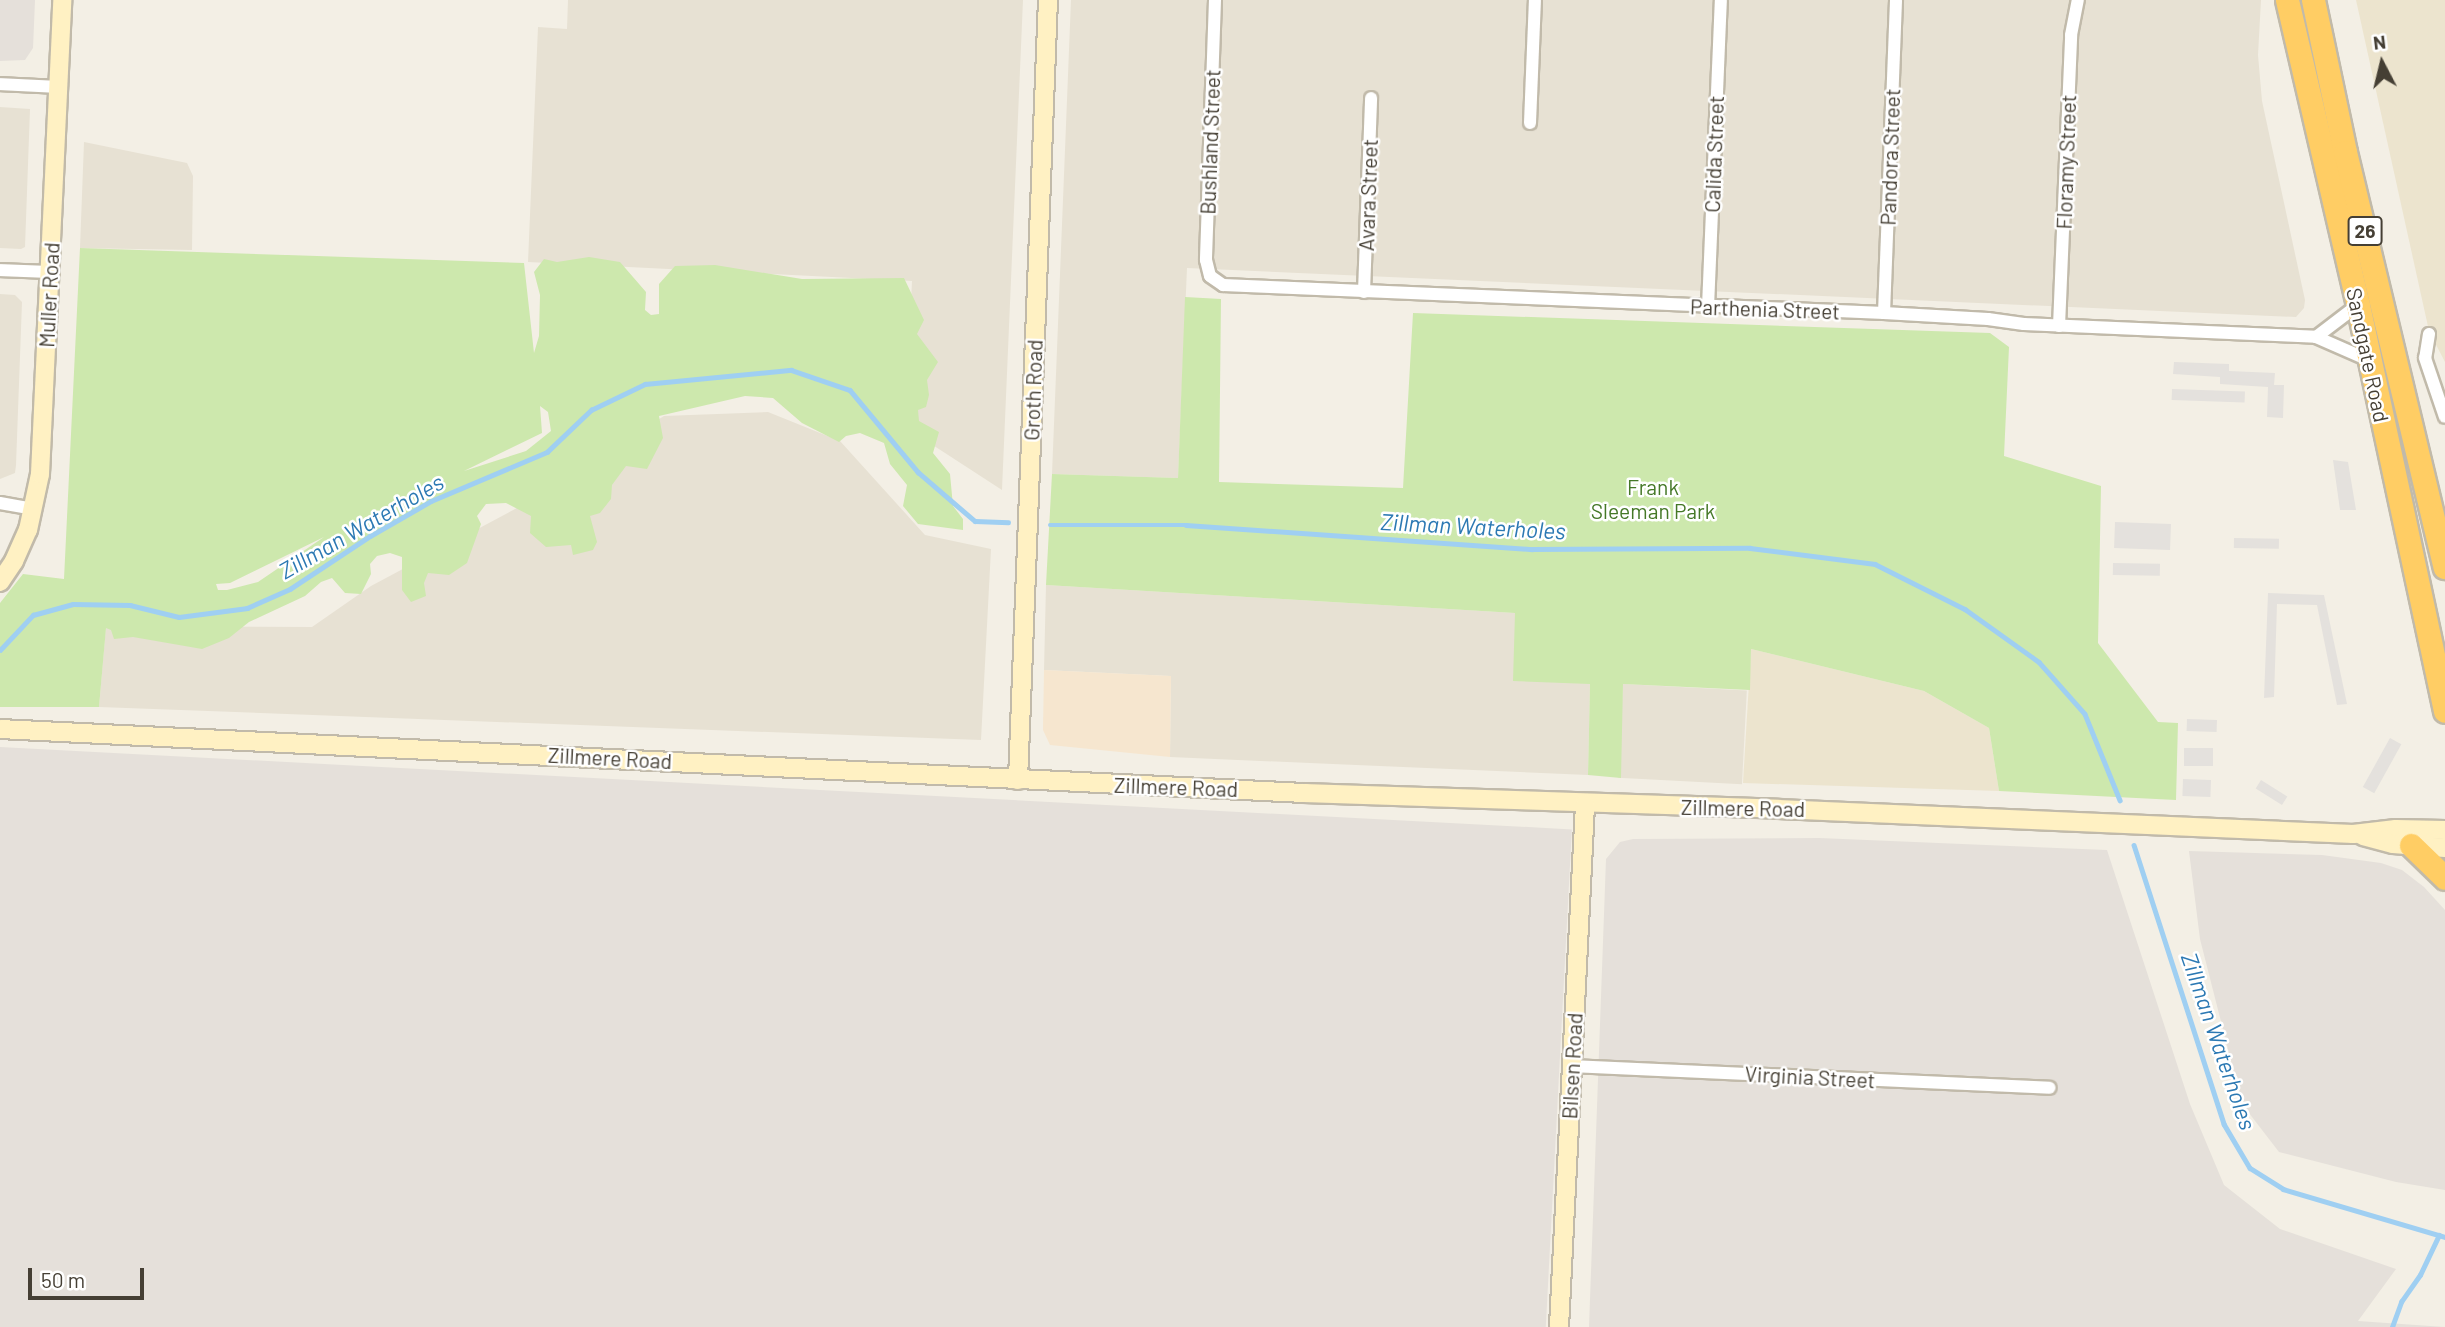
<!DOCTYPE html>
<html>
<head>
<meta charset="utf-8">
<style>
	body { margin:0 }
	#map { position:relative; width:2445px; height:1327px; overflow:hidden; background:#f3efe5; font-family:Barlow,sans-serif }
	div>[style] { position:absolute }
	.residential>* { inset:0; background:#e7e1d3; transform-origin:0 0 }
	.commercial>* { inset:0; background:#f6e6cf }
	.industrial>* { inset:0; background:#e5e0da; transform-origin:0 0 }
	.education>* { inset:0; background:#ece4ce }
	.green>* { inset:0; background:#cde8ad }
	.parking>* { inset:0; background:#e4e1dd; transform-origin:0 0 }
	.stream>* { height:4.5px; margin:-2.25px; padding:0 2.25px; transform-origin:2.25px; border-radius:2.25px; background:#9fcff2 }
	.roads { filter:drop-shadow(2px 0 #c1baaa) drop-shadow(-2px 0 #c1baaa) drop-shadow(0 2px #c1baaa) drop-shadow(0 -2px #c1baaa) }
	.street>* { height:12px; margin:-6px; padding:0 6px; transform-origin:6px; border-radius:6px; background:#fff }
	.secondary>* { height:18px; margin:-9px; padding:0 9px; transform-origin:9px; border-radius:9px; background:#fff1c3 }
	.highway>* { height:23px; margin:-11.5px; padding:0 11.5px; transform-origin:11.5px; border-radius:11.5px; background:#ffcd64 }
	span { translate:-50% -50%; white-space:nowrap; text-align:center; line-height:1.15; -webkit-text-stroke:5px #fff; paint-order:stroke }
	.shield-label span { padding:2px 5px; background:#fff; border:2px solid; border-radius:5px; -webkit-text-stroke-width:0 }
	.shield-label { font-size:19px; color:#453f34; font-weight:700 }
	.street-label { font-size:21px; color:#453f34 }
	.park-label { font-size:21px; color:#457827 }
	.water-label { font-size:23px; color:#2c79b3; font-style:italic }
	.north { position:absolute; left:2347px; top:28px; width:70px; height:70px; -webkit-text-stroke:5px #fff; paint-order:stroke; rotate:353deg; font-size:19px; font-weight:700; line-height:28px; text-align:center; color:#453f34 }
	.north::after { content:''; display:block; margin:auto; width:24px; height:32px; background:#453f34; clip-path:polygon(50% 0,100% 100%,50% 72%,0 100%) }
	.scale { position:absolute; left:28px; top:1268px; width:116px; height:32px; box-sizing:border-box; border:4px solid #453f34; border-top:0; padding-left:9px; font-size:21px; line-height:24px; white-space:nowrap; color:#453f34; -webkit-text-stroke:5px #fff; paint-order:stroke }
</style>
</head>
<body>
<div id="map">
	<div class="residential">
		<div style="clip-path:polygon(568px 0,1023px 0,1002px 490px,905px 427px,912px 281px,528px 262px,538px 27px,567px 29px)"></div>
		<div style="clip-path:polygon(1071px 0,2261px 0,2258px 55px,2262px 101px,2305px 300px,2304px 308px,2296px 317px,1187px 268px,1178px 478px,1052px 474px)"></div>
		<div style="clip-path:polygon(0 107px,30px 109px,25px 247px,21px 249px,0 248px)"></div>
		<div style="clip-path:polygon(84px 142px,187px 163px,193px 176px,192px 250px,80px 248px)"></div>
		<div style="clip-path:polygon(0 294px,15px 295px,22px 302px,16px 465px,15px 473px,0 479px)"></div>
		<div style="clip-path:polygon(768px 412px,840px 441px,925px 535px,991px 549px,981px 740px,99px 707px,106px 626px,312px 627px,371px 586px,515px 509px,664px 416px)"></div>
		<div style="clip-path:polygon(1046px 585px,1515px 613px,1590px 684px,1588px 775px,1170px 757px,1171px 676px,1044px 670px)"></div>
		<div style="left:1623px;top:684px;width:124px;height:94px;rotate:3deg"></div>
	</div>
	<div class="commercial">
		<div style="clip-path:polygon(1044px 670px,1171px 676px,1170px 757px,1050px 745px,1043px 730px)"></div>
	</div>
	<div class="industrial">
		<div style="clip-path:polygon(0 0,35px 0,33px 48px,25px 60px,0 61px)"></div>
		<div style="left:0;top:747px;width:1574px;height:580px;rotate:3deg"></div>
		<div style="clip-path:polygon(1819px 838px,2107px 850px,2190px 1104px,2224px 1185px,2280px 1229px,2396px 1269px,2358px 1321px,2445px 1327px,1589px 1327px,1606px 859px,1620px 842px,1633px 839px)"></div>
		<div style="clip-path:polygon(2189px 851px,2322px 855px,2381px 863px,2402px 870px,2424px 887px,2445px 910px,2445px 1190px,2396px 1182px,2279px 1152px,2242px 1104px,2200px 939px)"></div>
	</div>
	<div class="education">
		<div style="clip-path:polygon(2356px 0,2445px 0,2445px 362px,2429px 331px)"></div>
		<div style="clip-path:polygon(1751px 649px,1924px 691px,1989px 728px,1999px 791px,1743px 783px)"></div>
	</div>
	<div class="green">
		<div style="clip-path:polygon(evenodd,80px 248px,524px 263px,534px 353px,539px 336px,540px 295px,534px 272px,544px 259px,557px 262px,589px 257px,620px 262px,646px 292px,645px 310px,651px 315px,659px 314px,659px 284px,675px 266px,715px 265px,802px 279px,904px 278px,924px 320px,917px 334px,938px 362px,927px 380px,929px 395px,926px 407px,918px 410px,919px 421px,939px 432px,933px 453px,950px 474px,953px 506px,963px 519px,963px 530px,918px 524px,903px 506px,907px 485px,890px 464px,884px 443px,860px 433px,846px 436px,839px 442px,802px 423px,773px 398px,745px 396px,659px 416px,663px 438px,647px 469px,626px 466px,612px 485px,611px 499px,600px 513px,590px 516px,597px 542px,593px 550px,573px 555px,571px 545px,546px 547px,530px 533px,531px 516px,506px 503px,486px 504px,477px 516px,481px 524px,467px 563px,449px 575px,428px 573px,424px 583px,426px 596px,411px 602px,402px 590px,402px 557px,390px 553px,377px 556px,370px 564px,371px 574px,361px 594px,345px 593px,332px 578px,321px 582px,305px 596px,249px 622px,229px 638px,202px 649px,133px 637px,114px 639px,111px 630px,106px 628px,99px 707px,0 707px,0 603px,23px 574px,64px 579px,80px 248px,540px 406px,548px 412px,551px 431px,526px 451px,464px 471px,542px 433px,540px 406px,80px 248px,324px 537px,258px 582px,227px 590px,218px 590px,216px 584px,230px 583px,324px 537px)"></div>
		<div style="clip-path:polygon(1185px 297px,1221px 299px,1219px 482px,1403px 488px,1413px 313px,1990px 333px,2009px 347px,2004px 456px,2101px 486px,2098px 643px,2158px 722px,2178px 723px,2176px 800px,1999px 791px,1989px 728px,1924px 691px,1751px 649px,1750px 690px,1623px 684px,1621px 778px,1588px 775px,1590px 684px,1513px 681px,1515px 613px,1046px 585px,1052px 474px,1178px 478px)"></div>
	</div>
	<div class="parking">
		<div style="clip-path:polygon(2174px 362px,2229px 364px,2229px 371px,2275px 373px,2274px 385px,2284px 385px,2283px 418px,2267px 417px,2268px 387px,2220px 384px,2220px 377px,2173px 374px)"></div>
		<div style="left:2172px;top:389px;width:73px;height:11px;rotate:2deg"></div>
		<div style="clip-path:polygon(2333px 460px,2348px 462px,2356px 510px,2340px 510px)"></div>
		<div style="left:2115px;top:522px;width:56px;height:26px;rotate:2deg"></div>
		<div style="left:2234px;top:538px;width:45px;height:10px;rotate:1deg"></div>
		<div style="left:2113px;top:563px;width:47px;height:12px;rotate:1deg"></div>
		<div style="clip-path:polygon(2268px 593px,2324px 595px,2347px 704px,2337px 705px,2317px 605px,2277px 604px,2274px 697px,2264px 698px)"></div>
		<div style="left:2187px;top:719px;width:30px;height:12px;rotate:2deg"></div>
		<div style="left:2390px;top:738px;width:13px;height:56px;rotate:29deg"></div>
		<div style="left:2184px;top:748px;width:29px;height:18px"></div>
		<div style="left:2183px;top:779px;width:28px;height:17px;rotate:2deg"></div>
		<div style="left:2261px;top:780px;width:31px;height:10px;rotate:32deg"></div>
	</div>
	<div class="stream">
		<div style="left:1050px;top:525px;width:136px"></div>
		<div style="left:1186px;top:525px;width:347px;rotate:4deg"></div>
		<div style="left:1532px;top:549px;width:218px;rotate:-0.3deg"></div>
		<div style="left:1750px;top:548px;width:126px;rotate:7.3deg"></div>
		<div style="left:1875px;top:564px;width:101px;rotate:26.6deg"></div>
		<div style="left:1965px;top:609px;width:91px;rotate:35.6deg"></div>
		<div style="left:2039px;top:662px;width:69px;rotate:48.5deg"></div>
		<div style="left:2085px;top:714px;width:93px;rotate:67.9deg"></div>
		<div style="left:0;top:650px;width:48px;rotate:-46.7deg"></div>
		<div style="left:33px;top:615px;width:41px;rotate:-15.4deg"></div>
		<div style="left:73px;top:604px;width:57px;rotate:1deg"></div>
		<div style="left:130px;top:605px;width:50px;rotate:13.8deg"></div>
		<div style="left:179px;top:617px;width:69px;rotate:-7.5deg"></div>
		<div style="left:247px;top:608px;width:47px;rotate:-23.8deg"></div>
		<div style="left:290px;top:589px;width:96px;rotate:-33.5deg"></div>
		<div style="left:370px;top:536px;width:70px;rotate:-29.8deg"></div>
		<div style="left:431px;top:501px;width:126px;rotate:-22.9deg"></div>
		<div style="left:547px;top:452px;width:61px;rotate:-43.7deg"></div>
		<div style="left:591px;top:410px;width:60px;rotate:-25.7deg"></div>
		<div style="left:645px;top:384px;width:147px;rotate:-5.5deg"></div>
		<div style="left:791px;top:370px;width:62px;rotate:18.7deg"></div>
		<div style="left:850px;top:390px;width:107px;rotate:50.3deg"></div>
		<div style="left:918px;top:472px;width:75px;rotate:40.7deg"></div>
		<div style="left:975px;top:521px;width:33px;rotate:2deg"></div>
		<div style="left:2134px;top:845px;width:293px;rotate:72.1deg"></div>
		<div style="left:2224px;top:1124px;width:51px;rotate:59.4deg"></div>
		<div style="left:2250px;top:1168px;width:39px;rotate:32deg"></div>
		<div style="left:2283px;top:1189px;width:169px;rotate:16.5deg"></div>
		<div style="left:2392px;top:1327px;width:27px;rotate:-70deg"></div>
		<div style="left:2401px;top:1302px;width:33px;rotate:-55deg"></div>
		<div style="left:2420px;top:1275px;width:44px;rotate:-64.6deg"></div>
	</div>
	<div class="roads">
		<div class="street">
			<div style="left:1215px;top:0;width:260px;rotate:92deg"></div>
			<div style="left:1206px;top:260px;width:16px;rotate:76deg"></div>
			<div style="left:1210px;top:276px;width:16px;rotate:35deg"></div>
			<div style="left:1223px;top:285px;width:662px;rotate:2.43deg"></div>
			<div style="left:1884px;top:313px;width:104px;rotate:3.3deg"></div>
			<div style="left:1988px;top:319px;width:36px;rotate:8deg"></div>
			<div style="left:2024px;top:324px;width:292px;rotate:2.5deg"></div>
			<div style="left:2316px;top:337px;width:58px;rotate:23.5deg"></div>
			<div style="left:0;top:84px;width:58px;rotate:3deg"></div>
			<div style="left:1530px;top:123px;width:123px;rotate:-87.7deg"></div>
			<div style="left:0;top:270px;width:50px;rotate:2.3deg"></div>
			<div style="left:1364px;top:292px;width:194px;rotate:-87.9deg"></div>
			<div style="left:1708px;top:307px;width:307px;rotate:-87.6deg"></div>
			<div style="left:1884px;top:313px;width:313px;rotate:-87.8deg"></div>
			<div style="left:2059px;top:326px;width:291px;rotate:-87.6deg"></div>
			<div style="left:2071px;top:35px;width:36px;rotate:-79deg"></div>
			<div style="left:2429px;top:334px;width:24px;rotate:99deg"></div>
			<div style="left:2425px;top:358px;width:62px;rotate:71.3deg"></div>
			<div style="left:2316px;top:337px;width:53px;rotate:-37.3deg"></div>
			<div style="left:0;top:503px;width:35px;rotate:10deg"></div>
			<div style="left:1571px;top:1066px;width:479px;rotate:2.6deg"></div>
		</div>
		<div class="secondary">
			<div style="left:0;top:582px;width:25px;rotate:-56deg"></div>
			<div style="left:14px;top:561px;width:34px;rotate:-66deg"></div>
			<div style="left:28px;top:530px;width:57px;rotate:-77.9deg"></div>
			<div style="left:40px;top:474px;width:475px;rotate:-87.3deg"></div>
			<div style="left:0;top:729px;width:1307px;rotate:2.81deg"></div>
			<div style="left:1305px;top:793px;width:473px;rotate:1.9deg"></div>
			<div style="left:1778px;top:809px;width:576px;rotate:2.49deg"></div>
			<div style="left:2353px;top:834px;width:43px;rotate:-6.6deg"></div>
			<div style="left:2396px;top:829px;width:49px;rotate:1.2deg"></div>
			<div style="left:1018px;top:780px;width:781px;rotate:-87.8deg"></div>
			<div style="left:2363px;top:836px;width:31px;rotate:15deg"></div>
			<div style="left:2393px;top:844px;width:52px;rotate:4.4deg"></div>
			<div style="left:1559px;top:1327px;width:524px;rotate:-87.15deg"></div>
		</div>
		<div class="highway">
			<div style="left:2287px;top:0;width:313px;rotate:76.9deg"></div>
			<div style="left:2358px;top:305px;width:415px;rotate:77.9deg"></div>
			<div style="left:2313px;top:0;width:155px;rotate:78.1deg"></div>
			<div style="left:2345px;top:152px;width:427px;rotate:76.5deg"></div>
			<div style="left:2411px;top:845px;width:47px;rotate:44.1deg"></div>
		</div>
	</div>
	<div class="shield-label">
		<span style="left:2365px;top:231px">26</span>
	</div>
	<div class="street-label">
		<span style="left:1210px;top:142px;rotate:-88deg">Bushland Street</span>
		<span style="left:1714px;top:154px;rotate:-88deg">Calida Street</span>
		<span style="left:1890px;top:157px;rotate:-88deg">Pandora Street</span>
		<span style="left:2066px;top:162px;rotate:-88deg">Floramy Street</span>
		<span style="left:1368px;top:195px;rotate:-88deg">Avara Street</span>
		<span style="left:49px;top:295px;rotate:-87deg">Muller Road</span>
		<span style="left:1765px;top:309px;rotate:2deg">Parthenia Street</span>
		<span style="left:2368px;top:355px;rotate:78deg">Sandgate Road</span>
		<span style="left:1033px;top:390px;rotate:-88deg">Groth Road</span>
		<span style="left:610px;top:758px;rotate:3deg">Zillmere Road</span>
		<span style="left:1176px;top:787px;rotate:2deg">Zillmere Road</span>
		<span style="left:1743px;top:808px;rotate:1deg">Zillmere Road</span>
		<span style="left:1572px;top:1066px;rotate:-87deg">Bilsen Road</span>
		<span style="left:1810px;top:1077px;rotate:3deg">Virginia Street</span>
	</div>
	<div class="park-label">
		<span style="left:1653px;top:499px">Frank<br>Sleeman Park</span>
	</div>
	<div class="water-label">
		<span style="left:361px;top:526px;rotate:-30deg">Zillman Waterholes</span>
		<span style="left:1473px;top:526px;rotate:3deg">Zillman Waterholes</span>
		<span style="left:2219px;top:1041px;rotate:71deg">Zillman Waterholes</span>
	</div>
	<div class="north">N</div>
	<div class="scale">50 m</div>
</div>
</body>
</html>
